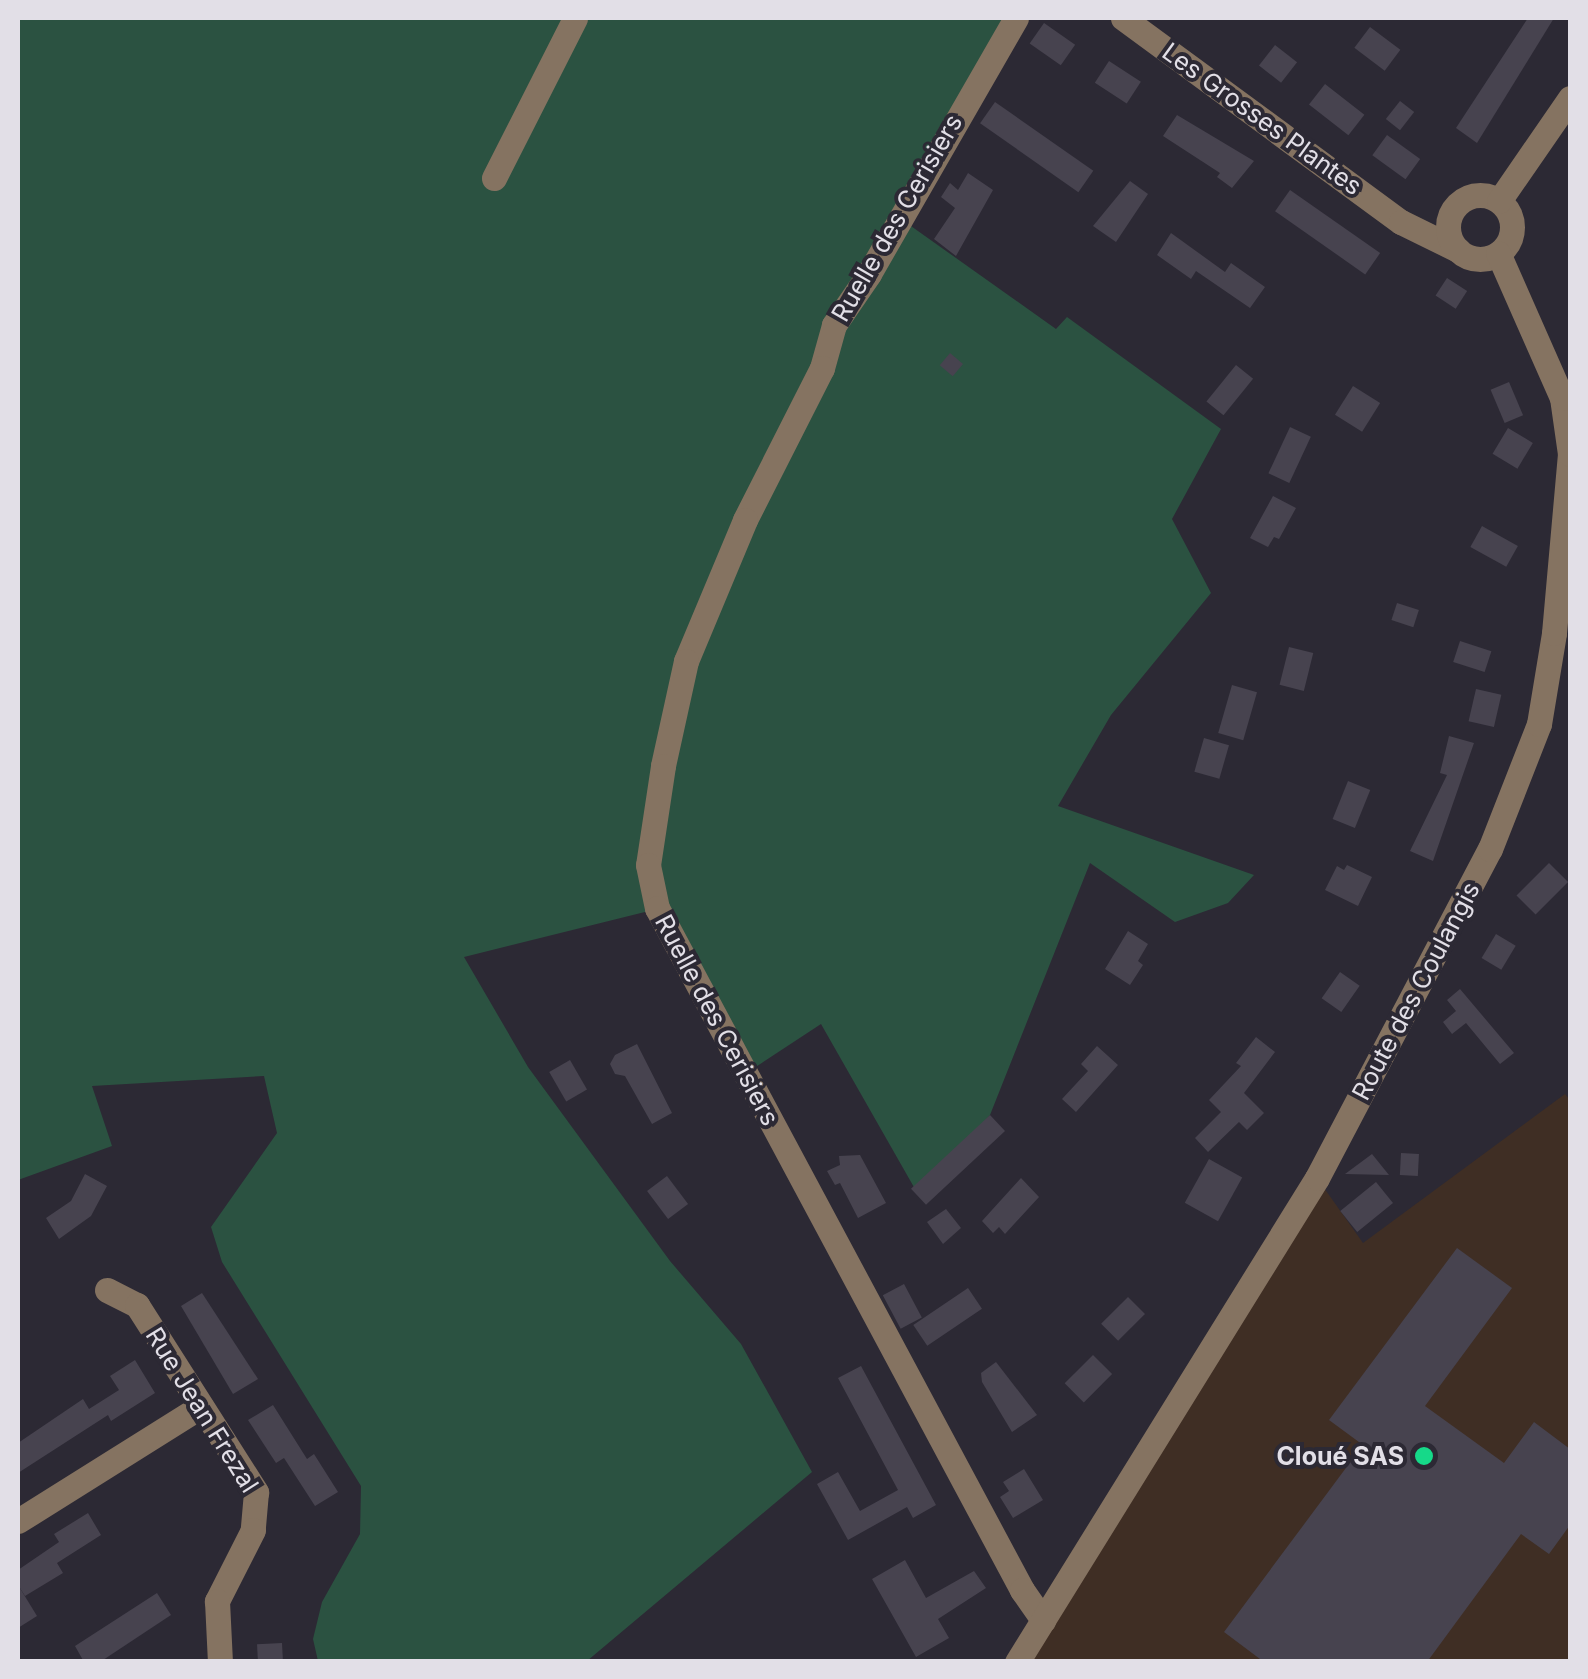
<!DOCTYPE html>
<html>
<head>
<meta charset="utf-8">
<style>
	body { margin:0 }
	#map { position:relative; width:1588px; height:1679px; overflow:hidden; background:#2c2934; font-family:Inter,sans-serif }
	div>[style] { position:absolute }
	.industrial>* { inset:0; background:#3f2e24 }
	.green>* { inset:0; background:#2b5241 }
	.building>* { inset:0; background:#47434f; transform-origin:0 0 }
	.minor>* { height:25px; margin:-12.5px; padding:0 12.5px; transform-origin:12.5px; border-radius:12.5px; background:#857361 }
	.minor>.ring { margin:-12.5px; padding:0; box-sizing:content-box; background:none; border:25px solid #857361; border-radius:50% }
	.dots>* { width:28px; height:28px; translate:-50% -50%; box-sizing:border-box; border:5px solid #2c2934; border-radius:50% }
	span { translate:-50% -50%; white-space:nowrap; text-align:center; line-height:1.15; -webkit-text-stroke:8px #2c2934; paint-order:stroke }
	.street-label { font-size:25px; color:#e2dfe7 }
	.poi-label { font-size:25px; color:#e2dfe7; font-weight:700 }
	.right { translate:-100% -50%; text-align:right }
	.frame { position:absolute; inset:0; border:20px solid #e2dfe7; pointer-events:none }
</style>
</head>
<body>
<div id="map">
	<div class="industrial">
		<div style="clip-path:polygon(1565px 1094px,1570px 1100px,1570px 1661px,1017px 1662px,1317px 1178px,1363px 1243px)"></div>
	</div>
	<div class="green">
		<div style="clip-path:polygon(18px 18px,1008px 18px,894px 214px,1056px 329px,1067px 317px,1221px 429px,1172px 519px,1211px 593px,1111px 715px,1058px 806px,1254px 875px,1228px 903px,1175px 922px,1090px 863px,990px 1115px,919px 1196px,821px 1024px,745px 1074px,657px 909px,464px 957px,528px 1067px,670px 1261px,741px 1344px,812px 1472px,587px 1661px,318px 1661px,313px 1639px,322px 1602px,360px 1534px,361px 1486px,222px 1262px,211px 1227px,277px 1133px,264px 1076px,92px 1086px,112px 1146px,18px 1180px)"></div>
	</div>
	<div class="building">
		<div style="clip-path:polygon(1528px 18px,1554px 18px,1477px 143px,1456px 128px)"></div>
		<div style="left:1044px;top:23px;width:38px;height:25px;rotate:35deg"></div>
		<div style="left:1370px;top:27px;width:38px;height:26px;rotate:37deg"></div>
		<div style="left:1275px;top:45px;width:28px;height:26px;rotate:38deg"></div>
		<div style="left:1109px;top:61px;width:38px;height:26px;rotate:33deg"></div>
		<div style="left:1325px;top:84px;width:50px;height:26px;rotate:38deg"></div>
		<div style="left:1400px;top:101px;width:18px;height:23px;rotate:38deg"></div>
		<div style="left:995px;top:102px;width:120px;height:26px;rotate:35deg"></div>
		<div style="clip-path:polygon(1177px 115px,1254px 161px,1232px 188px,1217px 177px,1220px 173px,1163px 136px)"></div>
		<div style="left:1387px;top:135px;width:41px;height:25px;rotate:36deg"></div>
		<div style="clip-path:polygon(968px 173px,993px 190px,956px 256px,934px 239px,955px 208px,941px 197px,950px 183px,958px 190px)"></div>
		<div style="clip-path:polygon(1130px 181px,1148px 194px,1116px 242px,1093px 226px)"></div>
		<div style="left:1290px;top:190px;width:110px;height:26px;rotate:35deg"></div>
		<div style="clip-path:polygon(1171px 233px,1225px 272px,1231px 263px,1265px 287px,1250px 308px,1196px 271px,1191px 279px,1157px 255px)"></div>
		<div style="left:1447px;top:278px;width:24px;height:21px;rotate:33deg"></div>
		<div style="left:950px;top:353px;width:17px;height:16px;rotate:40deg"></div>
		<div style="left:1236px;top:365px;width:22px;height:47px;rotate:39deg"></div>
		<div style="left:1509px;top:382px;width:36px;height:20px;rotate:67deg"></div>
		<div style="left:1353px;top:386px;width:32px;height:34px;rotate:32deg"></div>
		<div style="left:1290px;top:427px;width:23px;height:51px;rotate:25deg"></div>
		<div style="left:1508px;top:428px;width:29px;height:30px;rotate:31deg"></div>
		<div style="clip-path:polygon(1273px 496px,1296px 508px,1279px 539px,1274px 537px,1268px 547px,1250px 538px)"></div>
		<div style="left:1482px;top:526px;width:41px;height:24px;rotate:29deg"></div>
		<div style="left:1397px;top:603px;width:23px;height:18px;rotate:18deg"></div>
		<div style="left:1460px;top:641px;width:33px;height:22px;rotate:18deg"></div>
		<div style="left:1289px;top:647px;width:25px;height:39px;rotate:14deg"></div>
		<div style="left:1232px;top:685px;width:26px;height:50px;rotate:16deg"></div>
		<div style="left:1476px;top:689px;width:26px;height:33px;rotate:13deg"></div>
		<div style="clip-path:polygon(1449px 736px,1474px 743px,1433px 861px,1410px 851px,1447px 775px,1440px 773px)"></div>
		<div style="left:1204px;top:738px;width:26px;height:35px;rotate:16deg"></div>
		<div style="left:1348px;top:781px;width:24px;height:41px;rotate:22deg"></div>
		<div style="left:1549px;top:863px;width:27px;height:46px;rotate:45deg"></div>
		<div style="clip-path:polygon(1347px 865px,1372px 877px,1358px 906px,1325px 890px,1337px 866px,1344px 870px)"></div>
		<div style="clip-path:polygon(1128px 931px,1148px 944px,1138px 961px,1143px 965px,1130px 985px,1105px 969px)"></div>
		<div style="left:1496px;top:934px;width:23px;height:28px;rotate:31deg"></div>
		<div style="left:1340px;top:972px;width:24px;height:32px;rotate:35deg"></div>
		<div style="clip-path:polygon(1460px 989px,1514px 1053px,1500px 1064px,1466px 1023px,1452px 1034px,1443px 1022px,1456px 1011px,1447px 1000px)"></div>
		<div style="clip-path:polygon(1256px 1037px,1275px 1052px,1244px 1093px,1264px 1113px,1247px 1130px,1239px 1122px,1208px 1152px,1195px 1138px,1221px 1112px,1209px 1100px,1241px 1066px,1236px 1063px)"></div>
		<div style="clip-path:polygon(637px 1044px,672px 1113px,652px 1124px,625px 1076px,615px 1074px,610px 1064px,615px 1055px)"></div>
		<div style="clip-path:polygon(1097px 1046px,1118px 1065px,1076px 1112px,1062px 1099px,1088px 1071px,1081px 1064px)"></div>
		<div style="left:570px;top:1060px;width:34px;height:24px;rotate:60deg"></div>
		<div style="left:990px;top:1115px;width:22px;height:108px;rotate:47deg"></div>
		<div style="left:1401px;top:1153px;width:18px;height:22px;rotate:3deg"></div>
		<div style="clip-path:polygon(1372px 1154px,1389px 1175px,1345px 1174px)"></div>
		<div style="clip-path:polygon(860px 1155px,886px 1203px,858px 1218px,840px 1183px,835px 1185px,827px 1171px,840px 1165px,839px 1156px)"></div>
		<div style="left:1209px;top:1159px;width:38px;height:50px;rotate:29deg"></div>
		<div style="clip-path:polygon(85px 1174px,107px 1186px,91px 1216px,59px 1239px,46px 1218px,71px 1201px)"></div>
		<div style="left:667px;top:1176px;width:35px;height:25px;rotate:53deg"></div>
		<div style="clip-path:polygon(1021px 1178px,1039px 1197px,1005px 1234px,999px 1227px,993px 1233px,982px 1221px)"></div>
		<div style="left:1376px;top:1182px;width:27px;height:46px;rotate:51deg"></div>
		<div style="clip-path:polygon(946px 1209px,961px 1228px,943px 1244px,927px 1222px)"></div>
		<div style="clip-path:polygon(1457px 1248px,1512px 1288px,1425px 1406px,1504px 1463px,1534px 1422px,1570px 1449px,1570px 1525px,1549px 1554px,1521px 1534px,1427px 1662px,1264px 1662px,1224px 1632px,1363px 1445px,1329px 1420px)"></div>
		<div style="left:904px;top:1284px;width:38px;height:24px;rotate:62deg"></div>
		<div style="left:968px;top:1288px;width:25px;height:66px;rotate:56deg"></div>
		<div style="clip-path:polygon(202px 1293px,258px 1379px,233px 1394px,181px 1306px)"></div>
		<div style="left:1128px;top:1297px;width:24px;height:38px;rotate:45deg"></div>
		<div style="left:1093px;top:1355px;width:27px;height:40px;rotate:45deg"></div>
		<div style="clip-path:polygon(135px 1360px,155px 1393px,111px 1421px,108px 1415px,18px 1473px,18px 1443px,83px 1399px,89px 1409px,119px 1390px,110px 1376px)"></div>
		<div style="clip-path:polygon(996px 1362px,1037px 1415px,1012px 1432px,982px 1382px,981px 1373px)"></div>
		<div style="clip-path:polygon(861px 1366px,936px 1505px,913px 1518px,907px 1507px,848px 1540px,817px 1484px,838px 1472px,860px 1511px,898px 1490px,838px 1378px)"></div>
		<div style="clip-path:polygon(273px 1405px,307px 1459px,314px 1454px,338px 1492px,315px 1506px,284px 1458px,276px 1463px,248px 1420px)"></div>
		<div style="clip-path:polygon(1024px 1469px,1043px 1500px,1013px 1518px,1000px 1497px,1009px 1491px,1003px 1482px)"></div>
		<div style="clip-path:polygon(88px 1513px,101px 1535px,57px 1563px,63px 1573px,25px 1596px,18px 1585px,18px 1570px,59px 1542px,54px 1534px)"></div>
		<div style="clip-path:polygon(905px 1560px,926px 1598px,974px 1571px,986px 1588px,938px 1619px,949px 1638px,916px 1657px,872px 1579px)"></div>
		<div style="clip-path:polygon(18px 1585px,37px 1616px,18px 1628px)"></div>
		<div style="clip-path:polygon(157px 1593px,171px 1615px,100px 1662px,84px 1662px,75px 1646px)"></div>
		<div style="left:282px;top:1643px;width:19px;height:25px;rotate:87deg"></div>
	</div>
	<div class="minor">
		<div style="left:1016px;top:18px;width:295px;rotate:119.9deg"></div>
		<div style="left:869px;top:274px;width:62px;rotate:124.5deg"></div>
		<div style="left:834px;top:325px;width:45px;rotate:105.6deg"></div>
		<div style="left:822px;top:368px;width:170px;rotate:116.9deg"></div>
		<div style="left:745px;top:520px;width:153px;rotate:112.7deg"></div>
		<div style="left:686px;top:661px;width:107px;rotate:102.4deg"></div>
		<div style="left:663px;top:766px;width:100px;rotate:98.6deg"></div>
		<div style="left:648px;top:865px;width:44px;rotate:78.2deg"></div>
		<div style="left:657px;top:908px;width:774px;rotate:61.84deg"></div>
		<div style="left:1022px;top:1590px;width:37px;rotate:55deg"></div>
		<div style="left:1123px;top:18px;width:345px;rotate:36.3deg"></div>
		<div style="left:1401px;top:222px;width:64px;rotate:26.2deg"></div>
		<div style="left:494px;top:178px;width:179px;rotate:-63.1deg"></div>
		<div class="ring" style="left:1448px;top:195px;width:39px;height:39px"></div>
		<div style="left:1499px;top:201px;width:125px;rotate:-55.4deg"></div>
		<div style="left:107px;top:1290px;width:34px;rotate:27deg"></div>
		<div style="left:137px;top:1305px;width:222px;rotate:57.5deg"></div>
		<div style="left:256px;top:1492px;width:38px;rotate:95deg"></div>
		<div style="left:253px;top:1530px;width:80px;rotate:116.9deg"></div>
		<div style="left:217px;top:1601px;width:61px;rotate:87.2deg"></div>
		<div style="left:18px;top:1521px;width:216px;rotate:-32.1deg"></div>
		<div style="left:1017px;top:1662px;width:569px;rotate:-58.21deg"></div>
		<div style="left:1317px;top:1178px;width:372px;rotate:-62.3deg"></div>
		<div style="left:1490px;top:849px;width:134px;rotate:-68.6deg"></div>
		<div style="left:1539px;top:724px;width:92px;rotate:-80.6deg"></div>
		<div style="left:1554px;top:633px;width:180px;rotate:-84.9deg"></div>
		<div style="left:1570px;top:454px;width:57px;rotate:-98.1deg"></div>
		<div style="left:1562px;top:398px;width:158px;rotate:-113.8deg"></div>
	</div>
	<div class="dots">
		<div style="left:1424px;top:1456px;background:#16d989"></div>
	</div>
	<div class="street-label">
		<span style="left:1262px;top:119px;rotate:36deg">Les Grosses Plantes</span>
		<span style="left:897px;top:218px;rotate:-60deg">Ruelle des Cerisiers</span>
		<span style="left:1416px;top:991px;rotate:-62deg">Route des Coulangis</span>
		<span style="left:717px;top:1020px;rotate:62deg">Ruelle des Cerisiers</span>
		<span style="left:202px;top:1410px;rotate:58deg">Rue Jean Frezal</span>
	</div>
	<div class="poi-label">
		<span class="right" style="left:1404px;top:1456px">Cloué SAS</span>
	</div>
	<div class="frame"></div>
</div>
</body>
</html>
